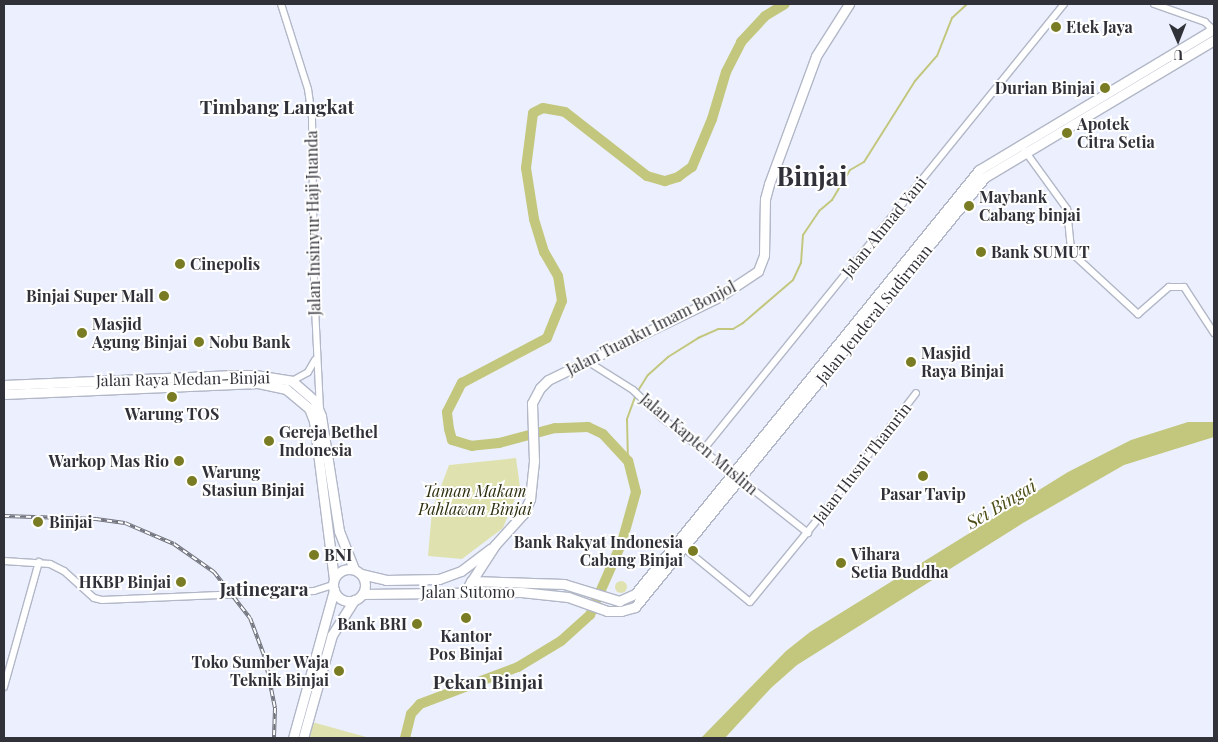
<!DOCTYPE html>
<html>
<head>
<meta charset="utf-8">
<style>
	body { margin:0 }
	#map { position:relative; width:1218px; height:742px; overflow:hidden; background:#ecf0fe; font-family:"Playfair Display",serif }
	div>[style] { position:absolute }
	.green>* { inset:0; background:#dfe2af }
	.round { border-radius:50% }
	.water>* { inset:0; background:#c3c77e }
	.stream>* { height:2px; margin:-1px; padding:0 1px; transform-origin:1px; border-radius:1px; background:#c3c77e }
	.river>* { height:10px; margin:-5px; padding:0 5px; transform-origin:5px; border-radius:5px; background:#c3c77e }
	.roads { filter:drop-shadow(1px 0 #b2b7c7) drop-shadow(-1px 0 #b2b7c7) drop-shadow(0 1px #b2b7c7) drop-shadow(0 -1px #b2b7c7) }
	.tertiary>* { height:6px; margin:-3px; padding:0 3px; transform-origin:3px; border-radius:3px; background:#fff }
	.primary>* { height:9px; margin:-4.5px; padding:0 4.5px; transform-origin:4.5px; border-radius:4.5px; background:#fff }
	.primary>.ring { margin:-4.5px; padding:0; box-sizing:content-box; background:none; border:9px solid #fff; border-radius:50% }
	.rail>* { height:4px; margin-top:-2px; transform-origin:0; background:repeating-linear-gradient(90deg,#fff 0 5.5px,#72747d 0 11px); box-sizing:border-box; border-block:1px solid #72747d }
	.dots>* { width:14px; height:14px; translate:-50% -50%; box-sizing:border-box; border:2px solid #fff; border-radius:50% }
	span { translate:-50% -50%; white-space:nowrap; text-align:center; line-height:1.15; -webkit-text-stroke:4px #fff; paint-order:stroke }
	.poi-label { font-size:16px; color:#313239; font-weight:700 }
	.left { translate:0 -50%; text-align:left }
	.right { translate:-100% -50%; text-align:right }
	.street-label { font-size:16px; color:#313239 }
	.park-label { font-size:16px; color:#2d2e0e; font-style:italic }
	.water-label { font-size:18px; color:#4c4d17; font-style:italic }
	.quarter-label { font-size:19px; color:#313239; font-weight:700 }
	.town-label { font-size:26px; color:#313239; font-weight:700 }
	.frame { position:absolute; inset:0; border:5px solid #313239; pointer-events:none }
	.north { position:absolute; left:1153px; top:15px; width:50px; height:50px; -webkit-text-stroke:4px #fff; paint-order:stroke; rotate:179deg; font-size:14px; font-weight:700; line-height:20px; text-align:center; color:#313239 }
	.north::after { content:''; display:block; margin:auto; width:18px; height:22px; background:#313239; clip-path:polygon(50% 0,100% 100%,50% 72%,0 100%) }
</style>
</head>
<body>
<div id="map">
	<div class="green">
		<div style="clip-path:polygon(516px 458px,520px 487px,503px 528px,462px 559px,428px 556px,432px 510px,449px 465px)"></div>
		<div class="round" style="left:615px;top:581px;width:12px;height:12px"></div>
		<div style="clip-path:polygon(312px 722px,370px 738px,308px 738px)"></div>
	</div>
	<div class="water">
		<div style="clip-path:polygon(1188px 422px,1214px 422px,1214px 437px,1124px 465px,1023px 523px,797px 665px,771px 688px,725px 738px,701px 738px,786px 651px,810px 632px,1068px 472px,1131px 440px)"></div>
	</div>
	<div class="stream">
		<div style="left:628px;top:461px;width:42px;rotate:-91.4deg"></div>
		<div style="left:627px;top:419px;width:27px;rotate:-70deg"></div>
		<div style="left:636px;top:394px;width:22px;rotate:-58deg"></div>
		<div style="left:648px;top:375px;width:27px;rotate:-42deg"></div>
		<div style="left:668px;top:357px;width:36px;rotate:-32deg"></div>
		<div style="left:698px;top:338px;width:22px;rotate:-24deg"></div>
		<div style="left:718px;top:329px;width:15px"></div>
		<div style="left:733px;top:329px;width:12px;rotate:-31deg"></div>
		<div style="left:743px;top:323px;width:66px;rotate:-40.7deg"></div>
		<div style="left:793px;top:280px;width:19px;rotate:-65deg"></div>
		<div style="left:801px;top:263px;width:28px;rotate:-86deg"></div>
		<div style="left:803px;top:235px;width:29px;rotate:-56deg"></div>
		<div style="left:819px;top:211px;width:17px;rotate:-40deg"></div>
		<div style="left:832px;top:200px;width:35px;rotate:-59deg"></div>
		<div style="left:850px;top:170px;width:16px;rotate:-30deg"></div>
		<div style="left:864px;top:162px;width:96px;rotate:-57.8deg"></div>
		<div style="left:915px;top:81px;width:33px;rotate:-49deg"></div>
		<div style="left:937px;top:56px;width:41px;rotate:-68.5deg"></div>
		<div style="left:952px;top:18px;width:21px;rotate:-43deg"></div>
	</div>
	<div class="river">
		<div style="left:405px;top:738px;width:25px;rotate:-76deg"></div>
		<div style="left:411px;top:714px;width:13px;rotate:-48deg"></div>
		<div style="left:420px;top:704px;width:105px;rotate:-20.7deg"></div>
		<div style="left:518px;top:667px;width:50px;rotate:-31.2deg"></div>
		<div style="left:561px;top:641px;width:39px;rotate:-42deg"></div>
		<div style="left:590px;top:615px;width:80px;rotate:-66.3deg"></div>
		<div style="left:622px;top:542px;width:52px;rotate:-74.4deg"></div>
		<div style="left:636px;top:492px;width:32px;rotate:-104deg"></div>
		<div style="left:628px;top:461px;width:37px;rotate:-133deg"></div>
		<div style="left:603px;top:434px;width:17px;rotate:-155deg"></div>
		<div style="left:588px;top:427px;width:33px;rotate:178deg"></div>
		<div style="left:555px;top:428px;width:58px;rotate:165deg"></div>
		<div style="left:499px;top:443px;width:27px;rotate:174deg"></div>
		<div style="left:472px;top:446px;width:21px;rotate:-163deg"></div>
		<div style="left:452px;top:440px;width:11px;rotate:-105deg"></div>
		<div style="left:449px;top:429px;width:17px;rotate:-97deg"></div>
		<div style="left:447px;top:412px;width:33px;rotate:-63deg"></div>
		<div style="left:462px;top:383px;width:96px;rotate:-27.9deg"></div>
		<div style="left:547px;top:338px;width:40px;rotate:-68deg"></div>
		<div style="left:562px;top:301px;width:25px;rotate:-99deg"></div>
		<div style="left:558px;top:276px;width:28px;rotate:-120deg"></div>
		<div style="left:544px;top:252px;width:34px;rotate:-107deg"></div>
		<div style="left:534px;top:219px;width:52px;rotate:-98.9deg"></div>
		<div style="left:526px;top:168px;width:55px;rotate:-82.7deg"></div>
		<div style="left:533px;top:113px;width:11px;rotate:-27deg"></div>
		<div style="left:543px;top:108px;width:22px;rotate:10deg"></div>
		<div style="left:565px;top:112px;width:104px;rotate:38deg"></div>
		<div style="left:647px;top:176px;width:19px;rotate:16deg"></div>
		<div style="left:665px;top:181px;width:14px;rotate:-17deg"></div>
		<div style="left:678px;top:177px;width:17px;rotate:-36deg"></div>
		<div style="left:692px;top:167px;width:52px;rotate:-67.4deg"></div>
		<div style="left:712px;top:119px;width:49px;rotate:-73.4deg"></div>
		<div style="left:726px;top:72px;width:34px;rotate:-63deg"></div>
		<div style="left:741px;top:42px;width:35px;rotate:-47deg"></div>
		<div style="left:765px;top:16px;width:23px;rotate:-31deg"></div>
	</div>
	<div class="roads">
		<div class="tertiary">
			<div style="left:281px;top:4px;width:89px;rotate:72.4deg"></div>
			<div style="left:308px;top:89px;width:29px;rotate:82deg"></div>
			<div style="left:312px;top:118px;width:169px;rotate:89.3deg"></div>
			<div style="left:314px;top:287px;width:121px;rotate:87.2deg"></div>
			<div style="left:1154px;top:4px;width:54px;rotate:19.4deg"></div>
			<div style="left:1205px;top:22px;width:7px;rotate:45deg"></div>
			<div style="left:1210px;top:27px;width:5px;rotate:101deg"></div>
			<div style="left:1025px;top:151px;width:72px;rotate:54.1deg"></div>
			<div style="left:1067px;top:209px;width:40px;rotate:84.3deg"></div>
			<div style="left:1071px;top:249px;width:8px;rotate:60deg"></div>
			<div style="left:1075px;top:256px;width:86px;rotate:42.6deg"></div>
			<div style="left:1138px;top:314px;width:41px;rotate:-41.1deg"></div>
			<div style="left:1169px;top:287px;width:15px"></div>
			<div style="left:1184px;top:287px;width:55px;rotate:56.9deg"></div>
			<div style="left:587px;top:361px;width:54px;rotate:32.2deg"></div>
			<div style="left:633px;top:390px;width:40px;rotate:44deg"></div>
			<div style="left:662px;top:418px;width:186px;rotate:38.2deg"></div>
			<div style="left:292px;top:381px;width:18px;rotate:-29deg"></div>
			<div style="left:308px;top:372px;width:14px;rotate:-60deg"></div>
			<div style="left:703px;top:450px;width:574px;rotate:-51.01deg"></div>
			<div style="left:684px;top:548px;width:85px;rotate:39.3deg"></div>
			<div style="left:750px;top:602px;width:136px;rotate:-50.7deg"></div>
			<div style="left:836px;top:497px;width:131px;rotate:-52.4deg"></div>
			<div style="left:4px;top:561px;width:46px;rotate:3.7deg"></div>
			<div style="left:50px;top:564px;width:16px;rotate:27deg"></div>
			<div style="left:64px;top:571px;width:40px;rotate:42deg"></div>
			<div style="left:94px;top:598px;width:8px;rotate:14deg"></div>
			<div style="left:102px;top:600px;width:212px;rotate:-2.4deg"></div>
			<div style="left:314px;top:591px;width:20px;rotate:-18deg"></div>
			<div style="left:4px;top:687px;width:130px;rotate:-74.4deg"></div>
		</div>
		<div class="primary">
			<div style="left:4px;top:385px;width:225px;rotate:-2.5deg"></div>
			<div style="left:229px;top:375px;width:26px"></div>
			<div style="left:255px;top:375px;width:37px;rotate:9deg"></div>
			<div style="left:292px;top:381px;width:30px;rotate:41deg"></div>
			<div style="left:315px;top:401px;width:16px;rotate:68deg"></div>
			<div style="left:321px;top:416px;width:116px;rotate:81.1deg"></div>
			<div style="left:339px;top:531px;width:41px;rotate:68.5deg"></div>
			<div style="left:4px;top:394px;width:254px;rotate:-2.5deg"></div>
			<div style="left:258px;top:383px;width:29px;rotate:12deg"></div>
			<div style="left:286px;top:389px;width:30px;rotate:40deg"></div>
			<div style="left:309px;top:408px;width:14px;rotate:69deg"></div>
			<div style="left:314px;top:421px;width:159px;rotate:82.8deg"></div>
			<div class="ring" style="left:333px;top:569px;width:23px;height:23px"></div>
			<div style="left:361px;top:574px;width:26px;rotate:13deg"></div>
			<div style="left:386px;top:580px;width:53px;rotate:-1.1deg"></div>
			<div style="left:439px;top:579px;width:23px;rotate:-20deg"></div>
			<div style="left:461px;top:571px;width:38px;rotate:-37deg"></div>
			<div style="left:471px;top:581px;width:93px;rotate:1.8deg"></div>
			<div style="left:564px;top:584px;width:58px;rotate:17.2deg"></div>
			<div style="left:619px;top:601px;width:17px;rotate:-24deg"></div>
			<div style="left:635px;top:594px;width:546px;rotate:-50.95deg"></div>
			<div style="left:979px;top:170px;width:274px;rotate:-31deg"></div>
			<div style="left:469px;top:585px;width:48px;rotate:-57deg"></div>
			<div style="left:495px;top:545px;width:42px;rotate:-47.9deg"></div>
			<div style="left:523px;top:514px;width:17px;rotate:-65deg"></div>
			<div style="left:530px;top:499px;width:38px;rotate:-84deg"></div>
			<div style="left:534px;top:461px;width:58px;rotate:-92deg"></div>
			<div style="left:532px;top:403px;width:17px;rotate:-62deg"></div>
			<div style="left:540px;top:388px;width:11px;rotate:-45deg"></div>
			<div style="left:548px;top:380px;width:190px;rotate:-25.9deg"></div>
			<div style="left:719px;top:297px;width:47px;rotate:-33.7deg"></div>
			<div style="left:758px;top:271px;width:17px;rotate:-69deg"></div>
			<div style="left:764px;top:255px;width:56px;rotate:-89deg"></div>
			<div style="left:765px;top:199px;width:16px;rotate:-75deg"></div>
			<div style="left:769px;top:184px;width:136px;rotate:-69.8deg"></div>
			<div style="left:816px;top:56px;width:62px;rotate:-57.6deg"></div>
			<div style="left:363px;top:594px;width:158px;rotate:-0.7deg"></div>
			<div style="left:521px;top:592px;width:47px;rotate:6.1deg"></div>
			<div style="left:568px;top:597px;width:41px;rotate:19.7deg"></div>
			<div style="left:607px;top:611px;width:14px"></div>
			<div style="left:621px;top:611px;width:15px;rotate:-16deg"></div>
			<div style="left:635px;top:607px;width:554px;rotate:-50.86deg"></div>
			<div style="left:985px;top:177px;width:267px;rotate:-30.9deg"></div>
			<div style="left:293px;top:738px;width:154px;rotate:-74.5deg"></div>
			<div style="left:303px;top:738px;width:107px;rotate:-74.3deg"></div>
			<div style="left:332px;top:635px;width:41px;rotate:-57.8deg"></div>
		</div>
	</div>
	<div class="rail">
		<div style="left:4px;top:516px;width:92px;rotate:1.9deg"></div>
		<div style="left:96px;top:519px;width:29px;rotate:8deg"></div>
		<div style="left:125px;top:523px;width:53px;rotate:23.2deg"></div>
		<div style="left:174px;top:544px;width:49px;rotate:35deg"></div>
		<div style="left:214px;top:572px;width:58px;rotate:52deg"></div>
		<div style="left:250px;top:618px;width:43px;rotate:69.4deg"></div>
		<div style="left:265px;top:658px;width:51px;rotate:78.7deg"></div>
		<div style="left:275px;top:708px;width:30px;rotate:92deg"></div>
	</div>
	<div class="dots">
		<div style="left:1056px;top:27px;background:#7a7c24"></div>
		<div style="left:1105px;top:88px;background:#7a7c24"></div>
		<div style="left:1067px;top:133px;background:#7a7c24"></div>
		<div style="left:969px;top:206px;background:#7a7c24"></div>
		<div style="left:981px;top:252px;background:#7a7c24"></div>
		<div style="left:180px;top:264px;background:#7a7c24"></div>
		<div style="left:164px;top:296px;background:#7a7c24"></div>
		<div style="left:82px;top:333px;background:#7a7c24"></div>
		<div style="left:199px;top:342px;background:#7a7c24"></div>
		<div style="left:911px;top:362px;background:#7a7c24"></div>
		<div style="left:172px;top:397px;background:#7a7c24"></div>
		<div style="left:269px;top:441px;background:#7a7c24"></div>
		<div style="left:179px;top:461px;background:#7a7c24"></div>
		<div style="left:923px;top:476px;background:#7a7c24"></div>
		<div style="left:192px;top:481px;background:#7a7c24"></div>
		<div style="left:38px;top:522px;background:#7a7c24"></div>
		<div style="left:693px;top:551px;background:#7a7c24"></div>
		<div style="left:314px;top:555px;background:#7a7c24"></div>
		<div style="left:841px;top:563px;background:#7a7c24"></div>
		<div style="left:181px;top:582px;background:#7a7c24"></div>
		<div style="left:466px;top:618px;background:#7a7c24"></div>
		<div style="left:417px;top:624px;background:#7a7c24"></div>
		<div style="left:339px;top:671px;background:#7a7c24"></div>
	</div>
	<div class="poi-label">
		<span class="left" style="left:1066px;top:27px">Etek Jaya</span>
		<span class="right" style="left:1095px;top:88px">Durian Binjai</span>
		<span class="left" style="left:1077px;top:133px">Apotek<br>Citra Setia</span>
		<span class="left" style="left:979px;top:206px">Maybank<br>Cabang binjai</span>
		<span class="left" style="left:991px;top:252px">Bank SUMUT</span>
		<span class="left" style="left:190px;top:264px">Cinepolis</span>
		<span class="right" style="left:154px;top:296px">Binjai Super Mall</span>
		<span class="left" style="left:92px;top:333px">Masjid<br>Agung Binjai</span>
		<span class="left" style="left:209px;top:342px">Nobu Bank</span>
		<span class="left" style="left:921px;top:362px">Masjid<br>Raya Binjai</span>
		<span style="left:172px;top:414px">Warung TOS</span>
		<span class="left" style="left:279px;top:441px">Gereja Bethel<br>Indonesia</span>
		<span class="right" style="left:169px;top:461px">Warkop Mas Rio</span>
		<span class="left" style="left:202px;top:481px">Warung<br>Stasiun Binjai</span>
		<span style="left:923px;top:494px">Pasar Tavip</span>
		<span class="left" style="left:49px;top:522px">Binjai</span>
		<span class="right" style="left:683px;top:551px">Bank Rakyat Indonesia<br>Cabang Binjai</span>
		<span class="left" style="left:851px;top:563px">Vihara<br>Setia Buddha</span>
		<span class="left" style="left:324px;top:555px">BNI</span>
		<span class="right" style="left:171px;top:582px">HKBP Binjai</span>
		<span class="right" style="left:407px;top:624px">Bank BRI</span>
		<span style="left:466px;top:645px">Kantor<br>Pos Binjai</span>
		<span class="right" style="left:329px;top:671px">Toko Sumber Waja<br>Teknik Binjai</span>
	</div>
	<div class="street-label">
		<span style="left:313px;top:223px;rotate:-91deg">Jalan Insinyur Haji Juanda</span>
		<span style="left:884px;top:227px;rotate:-51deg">Jalan Ahmad Yani</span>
		<span style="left:874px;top:314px;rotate:-51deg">Jalan Jenderal Sudirman</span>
		<span style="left:651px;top:328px;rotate:-27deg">Jalan Tuanku Imam Bonjol</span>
		<span style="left:183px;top:379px;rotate:-1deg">Jalan Raya Medan-Binjai</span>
		<span style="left:699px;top:444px;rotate:40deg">Jalan Kapten Muslim</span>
		<span style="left:862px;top:463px;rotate:-52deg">Jalan Husni Thamrin</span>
		<span style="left:468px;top:592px">Jalan Sutomo</span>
	</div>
	<div class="park-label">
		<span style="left:475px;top:500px">Taman Makam<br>Pahlawan Binjai</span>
	</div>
	<div class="water-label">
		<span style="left:1001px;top:504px;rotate:-31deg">Sei Bingai</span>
	</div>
	<div class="quarter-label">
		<span style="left:277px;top:107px">Timbang Langkat</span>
		<span style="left:264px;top:589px">Jatinegara</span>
		<span style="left:488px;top:682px">Pekan Binjai</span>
	</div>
	<div class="town-label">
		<span style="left:812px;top:176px">Binjai</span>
	</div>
	<div class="frame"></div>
	<div class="north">U</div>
</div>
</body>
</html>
